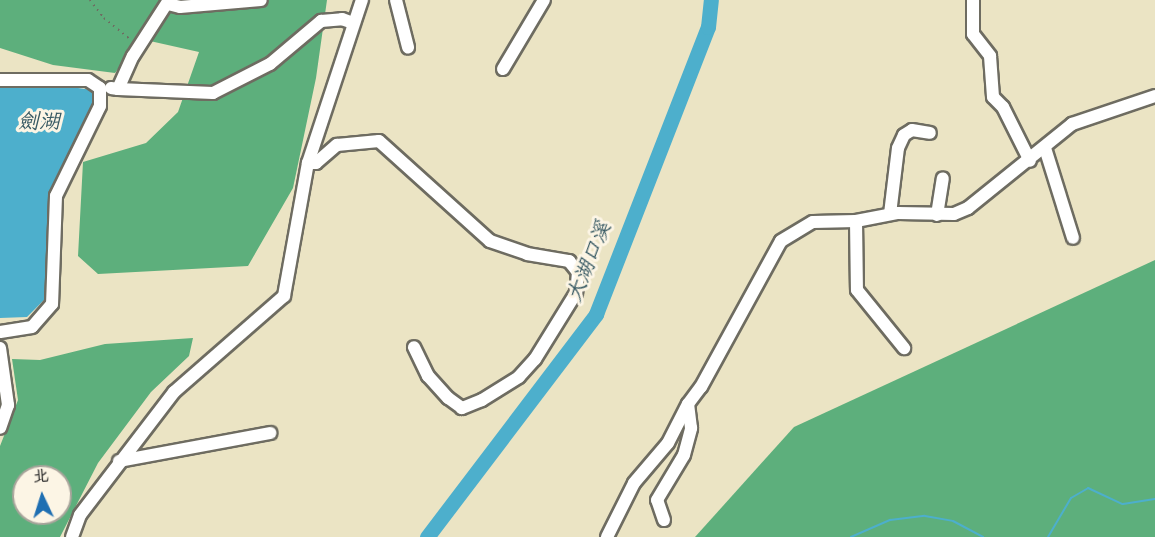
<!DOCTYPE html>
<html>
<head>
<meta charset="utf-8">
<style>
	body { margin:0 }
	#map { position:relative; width:1155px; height:537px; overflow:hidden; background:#ebe4c4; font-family:"Gochi Hand","LXGW WenKai TC",sans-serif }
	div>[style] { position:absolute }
	.forest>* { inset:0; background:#5daf7c }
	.water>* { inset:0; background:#4dafcc }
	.stream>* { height:2px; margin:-1px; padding:0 1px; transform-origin:1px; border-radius:1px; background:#4dafcc }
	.river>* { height:15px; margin:-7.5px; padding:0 7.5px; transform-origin:7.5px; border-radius:7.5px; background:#4dafcc }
	.path>* { height:1.5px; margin-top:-0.75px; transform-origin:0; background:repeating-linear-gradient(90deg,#6e6c61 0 1.5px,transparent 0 6px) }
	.roads { filter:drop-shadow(2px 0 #6e6c61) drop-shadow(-2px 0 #6e6c61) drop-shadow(0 2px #6e6c61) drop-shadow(0 -2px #6e6c61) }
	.minor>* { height:12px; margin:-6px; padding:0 6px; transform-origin:6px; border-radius:6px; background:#fff }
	span { translate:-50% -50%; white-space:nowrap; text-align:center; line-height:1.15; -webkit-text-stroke:6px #fcf5e5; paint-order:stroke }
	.water-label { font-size:21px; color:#375963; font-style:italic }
	.north { position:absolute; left:12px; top:465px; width:60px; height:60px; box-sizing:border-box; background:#fcf5e5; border:2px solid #a8a49b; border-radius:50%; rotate:356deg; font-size:16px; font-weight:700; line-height:24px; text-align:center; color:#2b2b2b }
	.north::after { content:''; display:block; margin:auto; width:21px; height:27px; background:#1f6fb2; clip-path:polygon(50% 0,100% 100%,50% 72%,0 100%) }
</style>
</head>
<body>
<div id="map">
	<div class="forest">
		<div style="clip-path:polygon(0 0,327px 0,316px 78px,293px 188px,248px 266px,98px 274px,78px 256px,83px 162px,146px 143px,178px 112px,199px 52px,141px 39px,115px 73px,53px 65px,0 48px)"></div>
		<div style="clip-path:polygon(1155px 260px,1155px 537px,695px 537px,794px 427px)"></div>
		<div style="clip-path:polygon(evenodd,193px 338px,189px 356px,151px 392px,98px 463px,60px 537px,0 537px,0 446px,18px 400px,12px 359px,40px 360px,105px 344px,193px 338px,24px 477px,60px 477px,60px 513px,24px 513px,24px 477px)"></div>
	</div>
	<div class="water">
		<div style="clip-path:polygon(50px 84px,92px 90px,95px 104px,49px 195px,46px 298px,27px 317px,0 318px,0 85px)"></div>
	</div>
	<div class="stream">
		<div style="left:851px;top:537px;width:43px;rotate:-23.6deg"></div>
		<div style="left:890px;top:520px;width:35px;rotate:-7deg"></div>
		<div style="left:925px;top:516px;width:28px;rotate:10deg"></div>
		<div style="left:953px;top:521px;width:34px;rotate:28deg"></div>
		<div style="left:1048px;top:537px;width:45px;rotate:-59.5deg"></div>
		<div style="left:1071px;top:498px;width:20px;rotate:-30deg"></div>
		<div style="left:1088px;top:488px;width:38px;rotate:25deg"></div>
		<div style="left:1123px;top:504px;width:32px;rotate:-9deg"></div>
	</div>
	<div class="river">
		<div style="left:427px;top:537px;width:280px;rotate:-52.8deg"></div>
		<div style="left:596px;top:314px;width:308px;rotate:-68.7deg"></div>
		<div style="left:708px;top:27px;width:27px;rotate:-84deg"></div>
	</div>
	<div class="path">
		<div style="left:90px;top:0;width:23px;rotate:52deg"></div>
		<div style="left:104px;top:18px;width:33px;rotate:39deg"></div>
	</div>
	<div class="roads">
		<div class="minor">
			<div style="left:396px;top:0;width:49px;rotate:75.7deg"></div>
			<div style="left:973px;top:0;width:34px;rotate:90deg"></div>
			<div style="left:973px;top:34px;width:28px;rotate:52deg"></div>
			<div style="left:990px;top:56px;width:41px;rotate:85.8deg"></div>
			<div style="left:993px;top:97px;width:14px;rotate:45deg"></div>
			<div style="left:1003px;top:107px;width:60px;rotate:63.4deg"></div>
			<div style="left:168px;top:4px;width:12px;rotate:14deg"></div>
			<div style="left:180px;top:7px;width:81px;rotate:-4.9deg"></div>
			<div style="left:503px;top:69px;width:80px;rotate:-59.3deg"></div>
			<div style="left:0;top:80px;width:88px"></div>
			<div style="left:88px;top:80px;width:14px;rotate:34deg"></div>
			<div style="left:100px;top:88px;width:18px;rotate:90deg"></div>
			<div style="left:100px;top:106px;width:100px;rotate:116.1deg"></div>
			<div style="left:56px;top:196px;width:108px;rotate:92.1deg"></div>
			<div style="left:52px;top:304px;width:30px;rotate:131deg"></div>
			<div style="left:32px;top:327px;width:32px;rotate:171deg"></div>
			<div style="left:111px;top:88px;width:7px;rotate:8deg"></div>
			<div style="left:118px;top:89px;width:36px;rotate:-66deg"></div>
			<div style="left:133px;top:56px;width:67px;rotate:-57.3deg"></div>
			<div style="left:118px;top:89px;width:95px;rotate:2.4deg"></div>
			<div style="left:213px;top:93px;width:64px;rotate:-27deg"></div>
			<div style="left:270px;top:64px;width:67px;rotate:-40.1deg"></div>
			<div style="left:321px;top:21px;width:21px;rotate:-5deg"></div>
			<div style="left:342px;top:19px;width:12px;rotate:20deg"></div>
			<div style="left:1045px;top:148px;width:94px;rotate:72.7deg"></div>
			<div style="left:308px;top:163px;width:8px"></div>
			<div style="left:316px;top:163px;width:28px;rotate:-41deg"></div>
			<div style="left:337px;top:145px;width:42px;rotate:-5.4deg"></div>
			<div style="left:379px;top:141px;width:149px;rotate:42deg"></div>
			<div style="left:490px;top:241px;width:39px;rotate:19deg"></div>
			<div style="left:527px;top:254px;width:43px;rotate:9.5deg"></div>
			<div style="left:569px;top:261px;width:14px;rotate:51deg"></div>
			<div style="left:578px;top:272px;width:21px;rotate:95deg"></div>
			<div style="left:576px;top:293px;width:78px;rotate:121.8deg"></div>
			<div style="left:535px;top:359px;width:24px;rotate:132deg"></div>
			<div style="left:519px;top:377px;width:44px;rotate:148.1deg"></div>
			<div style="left:482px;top:400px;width:22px;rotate:158deg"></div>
			<div style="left:462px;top:408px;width:17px;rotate:-144deg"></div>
			<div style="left:448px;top:398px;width:30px;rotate:-132deg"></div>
			<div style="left:428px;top:376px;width:32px;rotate:-116deg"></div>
			<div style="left:890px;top:214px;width:66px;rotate:-83.1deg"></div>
			<div style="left:898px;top:148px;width:14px;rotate:-65deg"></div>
			<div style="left:904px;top:135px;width:9px;rotate:-32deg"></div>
			<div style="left:912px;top:130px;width:18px;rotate:9deg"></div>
			<div style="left:937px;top:215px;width:37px;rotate:-81deg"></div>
			<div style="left:856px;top:221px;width:69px;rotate:89.2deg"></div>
			<div style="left:857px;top:290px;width:75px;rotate:51deg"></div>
			<div style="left:0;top:348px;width:58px;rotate:82deg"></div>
			<div style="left:8px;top:405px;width:24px;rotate:109deg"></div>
			<div style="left:119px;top:461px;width:154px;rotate:-10.5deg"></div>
			<div style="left:664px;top:520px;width:21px;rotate:-109deg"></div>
			<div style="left:657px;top:500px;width:52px;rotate:-59deg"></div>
			<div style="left:684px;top:455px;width:28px;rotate:-75deg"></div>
			<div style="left:691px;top:428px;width:24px;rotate:-97deg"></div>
			<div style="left:72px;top:537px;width:23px;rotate:-70deg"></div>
			<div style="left:80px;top:515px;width:155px;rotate:-52.6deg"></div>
			<div style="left:174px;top:392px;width:146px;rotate:-41.1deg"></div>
			<div style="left:284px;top:296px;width:135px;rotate:-79.8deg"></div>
			<div style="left:308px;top:163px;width:172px;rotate:-71.7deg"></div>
			<div style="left:607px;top:537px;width:60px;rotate:-63.4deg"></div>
			<div style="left:634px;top:483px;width:52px;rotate:-49.6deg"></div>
			<div style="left:668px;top:443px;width:44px;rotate:-62.9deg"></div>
			<div style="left:688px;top:404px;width:21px;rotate:-53deg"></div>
			<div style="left:701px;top:387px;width:166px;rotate:-61.3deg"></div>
			<div style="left:781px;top:241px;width:37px;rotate:-31deg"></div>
			<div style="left:813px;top:222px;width:43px;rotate:-1.3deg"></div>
			<div style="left:856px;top:221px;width:43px;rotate:-10.8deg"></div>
			<div style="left:898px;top:213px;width:56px;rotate:1deg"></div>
			<div style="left:954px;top:214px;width:15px;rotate:-23deg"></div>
			<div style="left:968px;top:208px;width:134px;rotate:-38.9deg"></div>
			<div style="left:1072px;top:124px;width:88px;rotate:-18.6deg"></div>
		</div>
	</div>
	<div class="water-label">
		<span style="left:39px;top:125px">劍湖</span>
		<span style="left:592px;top:263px;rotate:-68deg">大湖口溪</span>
	</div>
	<div class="north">北</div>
</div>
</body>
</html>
